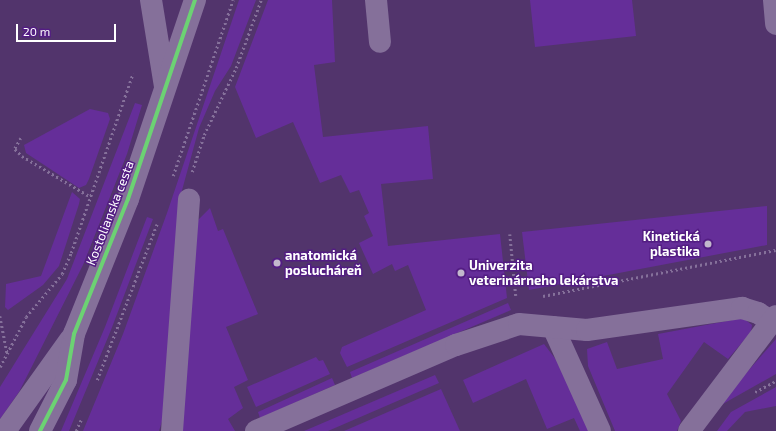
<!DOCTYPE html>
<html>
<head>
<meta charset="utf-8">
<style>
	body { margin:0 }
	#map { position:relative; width:776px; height:431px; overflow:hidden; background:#52346c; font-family:"Exo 2",sans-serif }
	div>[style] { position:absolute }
	.green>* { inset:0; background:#652e99 }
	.path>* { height:2.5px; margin-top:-1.25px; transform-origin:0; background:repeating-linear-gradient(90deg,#85709a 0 2px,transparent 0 5px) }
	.minor>* { height:22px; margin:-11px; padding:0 11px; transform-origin:11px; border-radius:11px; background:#85709a }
	.cycleway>* { height:4px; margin:-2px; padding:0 2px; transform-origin:2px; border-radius:2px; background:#6cd273 }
	.dots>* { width:11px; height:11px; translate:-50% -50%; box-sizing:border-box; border:2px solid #531d83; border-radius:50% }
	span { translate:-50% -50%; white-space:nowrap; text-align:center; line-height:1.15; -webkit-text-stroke:3px #531d83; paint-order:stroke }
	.street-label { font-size:13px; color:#fff }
	.poi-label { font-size:13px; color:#fff; font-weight:700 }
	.right { translate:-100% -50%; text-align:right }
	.left { translate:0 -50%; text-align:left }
	.scale { position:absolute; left:16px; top:24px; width:100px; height:18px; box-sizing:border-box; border:2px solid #fff; border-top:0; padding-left:5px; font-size:12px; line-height:14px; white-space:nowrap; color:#fff; -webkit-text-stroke:3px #531d83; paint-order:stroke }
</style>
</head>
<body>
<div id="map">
	<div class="green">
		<div style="clip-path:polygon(239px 0,256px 0,231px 66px,215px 91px,199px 128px,181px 194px,164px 415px,159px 431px,83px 431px,123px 334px,167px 213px)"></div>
		<div style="clip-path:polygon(268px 0,332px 0,335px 62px,314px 65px,323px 137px,428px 126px,433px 179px,381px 184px,388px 246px,500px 234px,507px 298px,347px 367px,340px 353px,342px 347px,426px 310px,408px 265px,395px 271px,392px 264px,373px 274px,359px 243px,373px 236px,364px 216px,369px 213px,359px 190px,350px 193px,341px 175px,320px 183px,293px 122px,256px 138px,235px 87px)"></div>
		<div style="clip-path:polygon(530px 0,632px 0,636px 36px,535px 47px)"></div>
		<div style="clip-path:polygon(135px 103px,142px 105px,127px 154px,83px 265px,19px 392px,0 419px,0 387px,67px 279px)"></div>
		<div style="clip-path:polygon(90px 109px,108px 113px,110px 119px,89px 179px,86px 185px,79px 188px,26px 153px,24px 145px)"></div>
		<div style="clip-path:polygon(72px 192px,80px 199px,79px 204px,59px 266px,43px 285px,8px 310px,5px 307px,6px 284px,41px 276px)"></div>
		<div style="clip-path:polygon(767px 206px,767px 245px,529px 290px,522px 232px)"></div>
		<div style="clip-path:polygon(210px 208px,218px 231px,223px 229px,258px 314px,226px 327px,248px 380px,234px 387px,243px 408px,228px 419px,235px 431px,181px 431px,195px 223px)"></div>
		<div style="clip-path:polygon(147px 217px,153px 219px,111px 330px,69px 431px,61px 431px,105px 327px)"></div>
		<div style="clip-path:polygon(508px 303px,511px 310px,352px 378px,350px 372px)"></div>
		<div style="clip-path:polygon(743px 318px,752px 325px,751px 332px,728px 359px,704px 342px,667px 394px,681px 421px,677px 431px,615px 431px,588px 366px,587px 349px,607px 342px,617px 369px,663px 359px,658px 334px)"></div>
		<div style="clip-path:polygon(776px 339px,776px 374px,721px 405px,725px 397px)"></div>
		<div style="clip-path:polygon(544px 344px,557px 361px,589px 431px,580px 431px,574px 418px,547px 429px,526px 379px,473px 403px,463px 380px)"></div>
		<div style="clip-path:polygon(316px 357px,319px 361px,323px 360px,330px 374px,256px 407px,247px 387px)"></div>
		<div style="clip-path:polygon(435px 375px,439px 383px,328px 431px,304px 431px)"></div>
		<div style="clip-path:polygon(332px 378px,335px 385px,260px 418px,258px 412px)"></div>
		<div style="clip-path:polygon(776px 387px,776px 406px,745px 412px,727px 431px,717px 431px,731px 412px)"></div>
		<div style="clip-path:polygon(441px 389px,460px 431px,344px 431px)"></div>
	</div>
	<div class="path">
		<div style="left:21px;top:138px;width:13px;rotate:119deg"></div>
		<div style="left:15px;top:149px;width:10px;rotate:45deg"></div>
		<div style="left:22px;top:156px;width:78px;rotate:30.8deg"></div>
		<div style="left:192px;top:172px;width:39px;rotate:-72deg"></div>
		<div style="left:204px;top:135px;width:74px;rotate:-64.5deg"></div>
		<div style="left:236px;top:68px;width:72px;rotate:-69.8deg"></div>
		<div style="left:173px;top:176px;width:186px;rotate:-71.2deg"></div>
		<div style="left:510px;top:234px;width:62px;rotate:84.5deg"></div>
		<div style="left:543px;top:296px;width:237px;rotate:-11.2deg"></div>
		<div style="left:0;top:316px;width:38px;rotate:79deg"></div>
		<div style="left:0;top:367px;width:56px;rotate:-62.5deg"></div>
		<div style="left:26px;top:317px;width:56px;rotate:-50.1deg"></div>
		<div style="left:62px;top:274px;width:23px;rotate:-67deg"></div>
		<div style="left:71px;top:253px;width:190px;rotate:-71deg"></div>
		<div style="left:97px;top:380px;width:167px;rotate:-69deg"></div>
		<div style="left:755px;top:392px;width:24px;rotate:-28deg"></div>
		<div style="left:76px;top:431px;width:12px;rotate:-66deg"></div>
	</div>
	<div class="minor">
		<div style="left:151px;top:0;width:87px;rotate:80.8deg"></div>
		<div style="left:376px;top:0;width:42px;rotate:84.6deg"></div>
		<div style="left:774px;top:0;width:24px;rotate:85deg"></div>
		<div style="left:553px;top:327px;width:114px;rotate:65.7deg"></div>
		<div style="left:5px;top:431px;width:112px;rotate:-54.5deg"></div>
		<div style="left:40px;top:431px;width:57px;rotate:-63deg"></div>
		<div style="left:66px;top:380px;width:47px;rotate:-80.1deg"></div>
		<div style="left:74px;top:334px;width:145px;rotate:-68.2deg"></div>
		<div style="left:128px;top:199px;width:210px;rotate:-71.4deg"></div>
		<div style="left:172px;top:431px;width:232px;rotate:-85.8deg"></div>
		<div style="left:256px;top:431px;width:218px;rotate:-23.3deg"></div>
		<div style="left:456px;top:345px;width:66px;rotate:-18.4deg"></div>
		<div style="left:519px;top:324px;width:68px;rotate:5deg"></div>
		<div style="left:587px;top:330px;width:157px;rotate:-8.1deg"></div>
		<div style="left:742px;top:308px;width:17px;rotate:17deg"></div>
		<div style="left:758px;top:313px;width:15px;rotate:32deg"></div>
		<div style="left:689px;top:431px;width:144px;rotate:-52.9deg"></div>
	</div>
	<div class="cycleway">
		<div style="left:40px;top:431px;width:57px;rotate:-63deg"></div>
		<div style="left:66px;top:380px;width:47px;rotate:-80.1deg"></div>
		<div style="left:74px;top:334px;width:145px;rotate:-68.2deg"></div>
		<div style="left:128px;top:199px;width:210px;rotate:-71.4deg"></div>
	</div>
	<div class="dots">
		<div style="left:708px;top:244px;background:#c2b8cc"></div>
		<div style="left:277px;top:263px;background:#c2b8cc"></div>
		<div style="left:461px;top:273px;background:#c2b8cc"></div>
	</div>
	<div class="street-label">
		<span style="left:110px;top:213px;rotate:-69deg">Kostolianska cesta</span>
	</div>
	<div class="poi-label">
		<span class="right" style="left:700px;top:244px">Kinetická<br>plastika</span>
		<span class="left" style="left:285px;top:263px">anatomická<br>poslucháreň</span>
		<span class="left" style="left:469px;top:273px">Univerzita<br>veterinárneho lekárstva</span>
	</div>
	<div class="scale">20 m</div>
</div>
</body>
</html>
